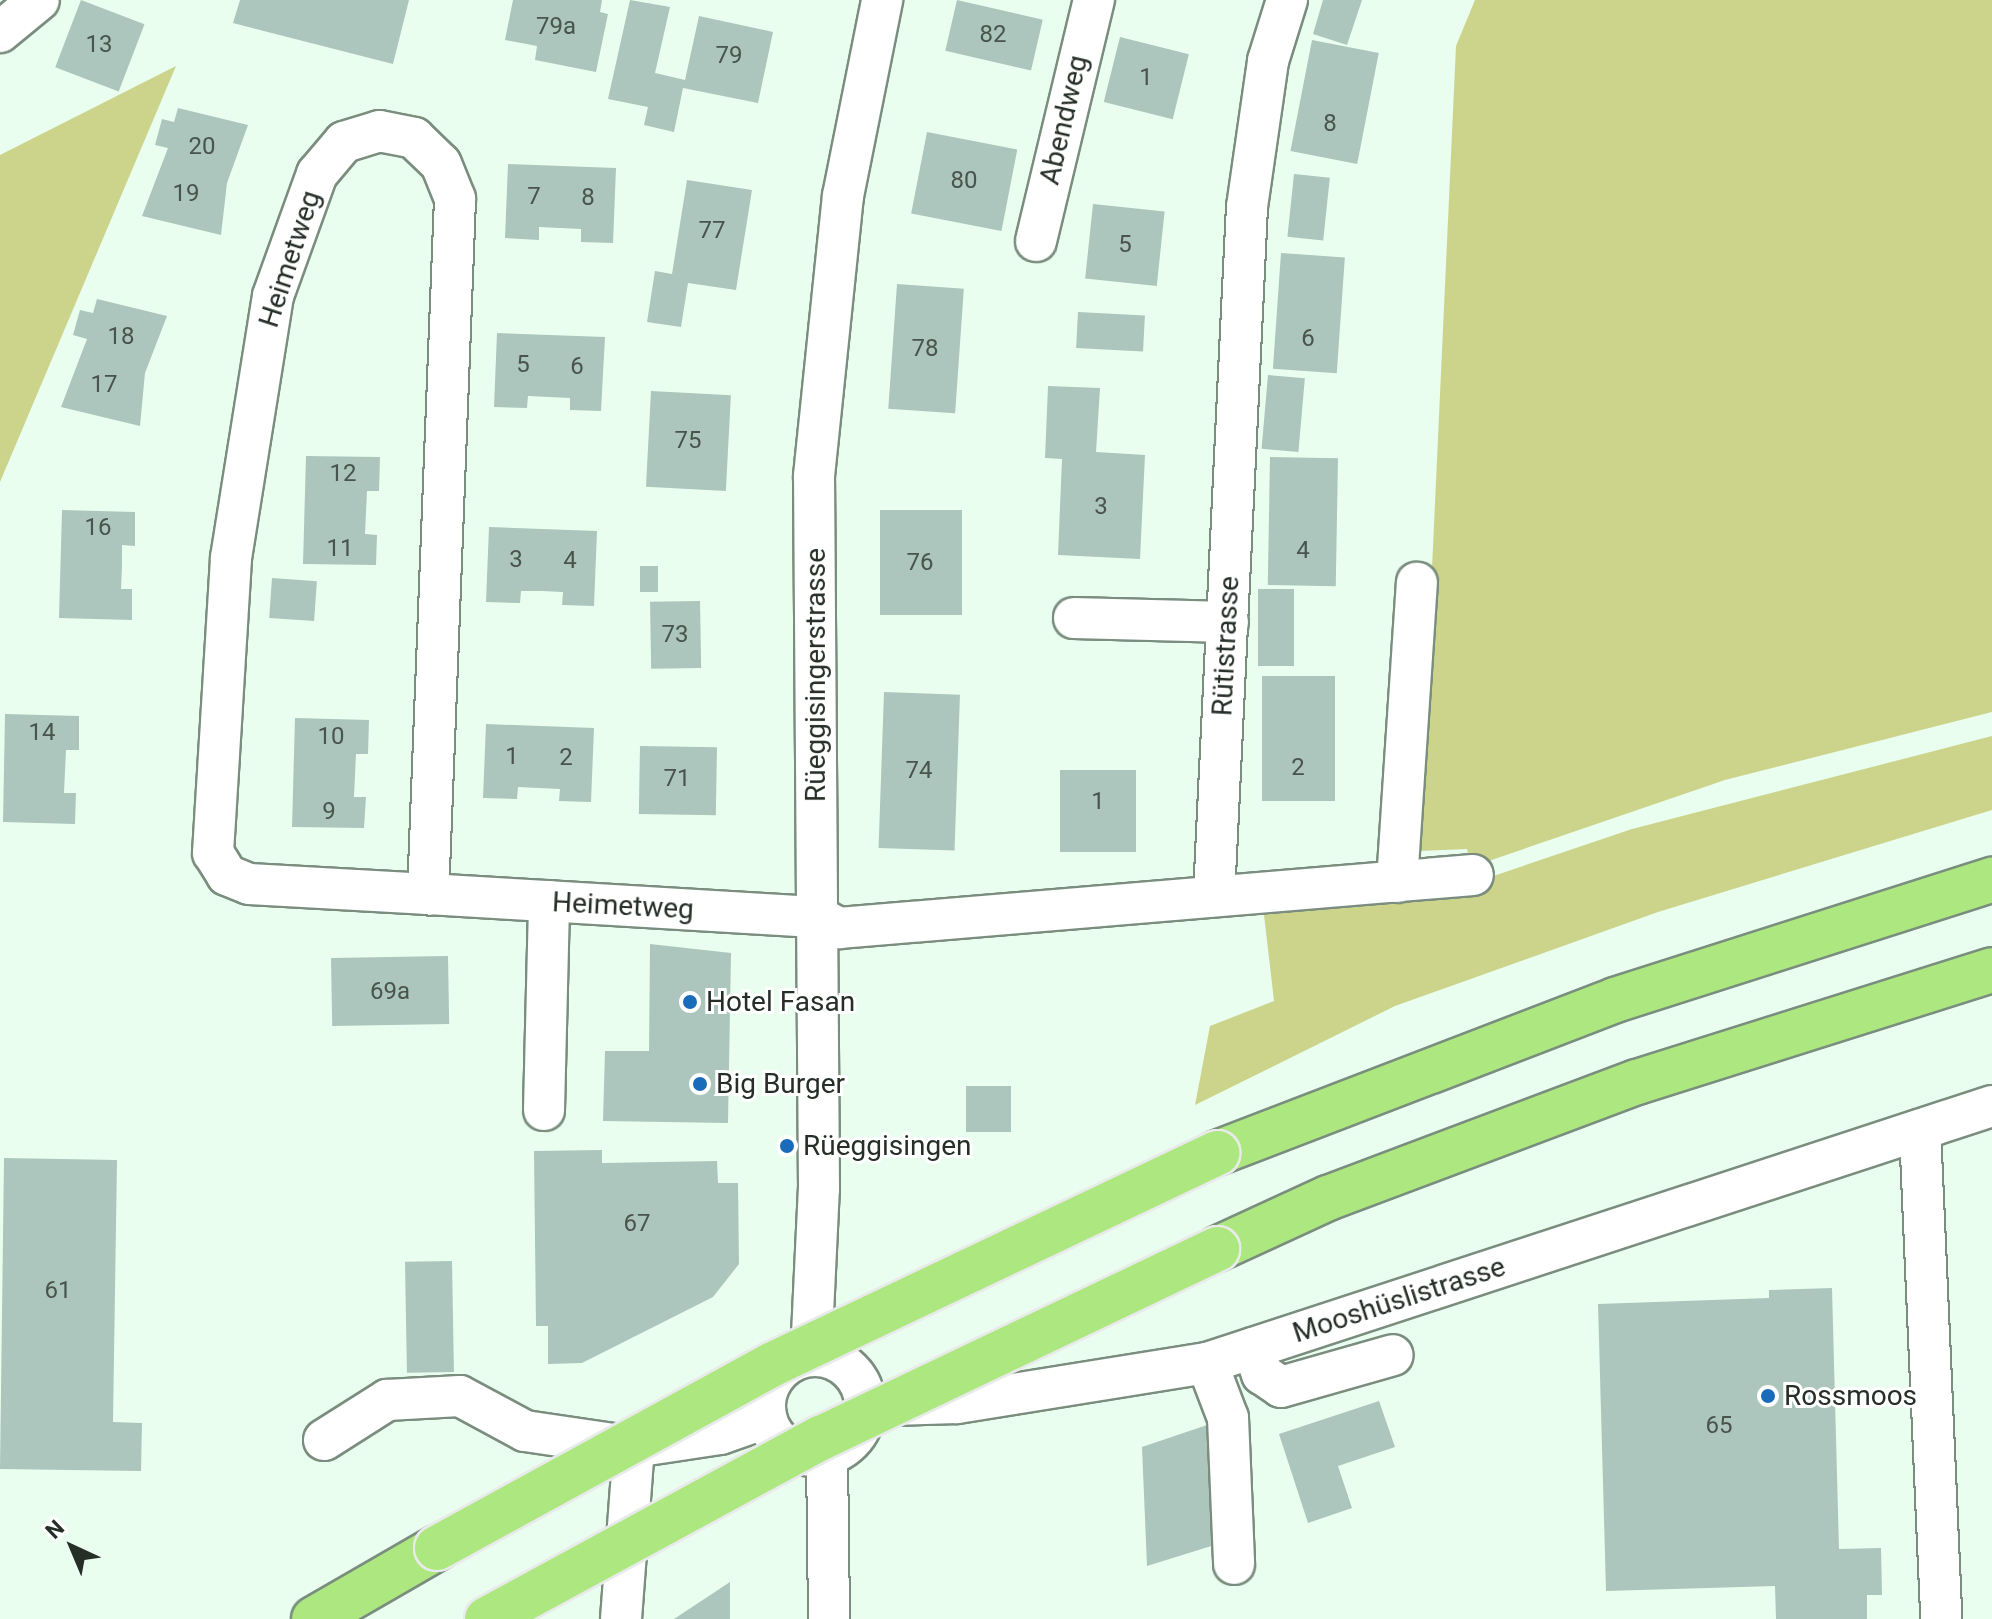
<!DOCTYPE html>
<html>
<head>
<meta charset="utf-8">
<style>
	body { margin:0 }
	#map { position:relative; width:1992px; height:1619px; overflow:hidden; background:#e9feee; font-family:Roboto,sans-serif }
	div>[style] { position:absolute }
	.green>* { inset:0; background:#ccd48c }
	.building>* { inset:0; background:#acc6bd; transform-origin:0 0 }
	.roads { filter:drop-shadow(2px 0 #7a8d7e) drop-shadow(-2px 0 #7a8d7e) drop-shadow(0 2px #7a8d7e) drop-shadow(0 -2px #7a8d7e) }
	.minor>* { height:40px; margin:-20px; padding:0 20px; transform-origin:20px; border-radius:20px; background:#fff }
	.minor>.ring { margin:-20px; padding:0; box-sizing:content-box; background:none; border:40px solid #fff; border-radius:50% }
	.highway>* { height:44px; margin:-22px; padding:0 22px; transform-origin:22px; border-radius:22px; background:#ace87f }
	.bridges { filter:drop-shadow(2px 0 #e9eaea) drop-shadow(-2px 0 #e9eaea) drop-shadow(0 2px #e9eaea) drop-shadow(0 -2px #e9eaea) }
	.highway-bridge>* { height:44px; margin:-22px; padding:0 22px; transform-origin:22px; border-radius:22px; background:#ace87f }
	.dots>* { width:22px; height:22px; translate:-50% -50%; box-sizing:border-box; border:4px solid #fff; border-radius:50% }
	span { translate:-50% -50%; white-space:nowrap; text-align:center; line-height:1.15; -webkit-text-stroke:6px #fff; paint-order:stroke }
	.number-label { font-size:24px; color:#48544d }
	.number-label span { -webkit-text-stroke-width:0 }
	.street-label { font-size:28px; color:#262e28 }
	.poi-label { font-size:28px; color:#262e28 }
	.left { translate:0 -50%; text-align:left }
	.north { position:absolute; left:32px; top:1507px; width:80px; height:80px; -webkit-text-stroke:6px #fff; paint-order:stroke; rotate:316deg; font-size:22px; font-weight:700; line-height:32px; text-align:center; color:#262e28 }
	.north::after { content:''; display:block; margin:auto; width:28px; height:36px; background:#262e28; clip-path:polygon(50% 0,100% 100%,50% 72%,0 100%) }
</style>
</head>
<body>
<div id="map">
	<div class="green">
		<div style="clip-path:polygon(1475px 0,1992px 0,1992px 712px,1725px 780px,1471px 867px,1467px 849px,1419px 851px,1456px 46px)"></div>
		<div style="clip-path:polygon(176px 66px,0 482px,0 155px)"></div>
		<div style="clip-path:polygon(1992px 736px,1992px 810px,1658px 912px,1395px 1006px,1195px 1105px,1210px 1026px,1274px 1001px,1264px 915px,1449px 891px,1632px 829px)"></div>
	</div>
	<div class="building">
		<div style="left:81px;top:0;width:68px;height:72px;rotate:21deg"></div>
		<div style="clip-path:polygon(240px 0,409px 0,393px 64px,233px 23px)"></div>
		<div style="clip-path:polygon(513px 0,602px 0,600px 12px,608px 14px,596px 72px,535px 60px,537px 46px,505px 40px)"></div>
		<div style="clip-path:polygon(630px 0,670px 7px,655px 73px,685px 80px,699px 16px,773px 32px,758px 103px,683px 88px,674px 132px,644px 125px,648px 107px,608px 99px)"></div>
		<div style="left:957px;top:0;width:88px;height:52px;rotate:13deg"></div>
		<div style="clip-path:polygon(1323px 0,1362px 0,1347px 45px,1313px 34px)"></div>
		<div style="left:1120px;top:37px;width:71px;height:67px;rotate:14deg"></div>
		<div style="left:1312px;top:40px;width:68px;height:113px;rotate:11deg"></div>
		<div style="clip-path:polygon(178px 108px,248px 125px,227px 183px,221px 235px,142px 216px,168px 148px,155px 145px,162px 119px,174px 122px)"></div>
		<div style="left:927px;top:132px;width:92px;height:83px;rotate:11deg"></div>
		<div style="clip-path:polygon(508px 164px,616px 168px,613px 243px,581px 242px,581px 229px,539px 227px,539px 240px,505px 238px)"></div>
		<div style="left:1294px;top:174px;width:36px;height:63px;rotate:6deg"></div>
		<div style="clip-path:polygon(687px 180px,752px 190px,736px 290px,688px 283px,681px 327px,647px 322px,655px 271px,672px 274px)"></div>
		<div style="left:1093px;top:204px;width:72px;height:75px;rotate:6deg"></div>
		<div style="left:1281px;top:253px;width:64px;height:116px;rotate:4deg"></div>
		<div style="left:897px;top:284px;width:67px;height:125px;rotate:4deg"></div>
		<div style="clip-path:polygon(97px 299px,167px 316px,145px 373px,140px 426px,61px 407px,87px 339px,73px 335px,80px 310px,93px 313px)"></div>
		<div style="left:1078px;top:312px;width:67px;height:36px;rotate:3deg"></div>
		<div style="clip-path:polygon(497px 333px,605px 337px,601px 411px,570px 410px,570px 398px,528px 396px,527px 408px,494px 407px)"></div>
		<div style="left:1268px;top:375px;width:37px;height:74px;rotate:5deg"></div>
		<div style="clip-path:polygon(1048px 386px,1100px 388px,1096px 452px,1145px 455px,1140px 559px,1058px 555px,1062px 459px,1045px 458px)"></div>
		<div style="left:651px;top:391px;width:80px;height:96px;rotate:3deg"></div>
		<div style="clip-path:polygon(306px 456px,380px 457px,379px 491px,367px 491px,365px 534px,377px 535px,376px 565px,303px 564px)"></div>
		<div style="left:1270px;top:457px;width:68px;height:128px;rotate:1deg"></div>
		<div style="clip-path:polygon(62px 510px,135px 512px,135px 546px,122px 545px,122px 566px,121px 589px,132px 589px,132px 620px,59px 618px)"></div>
		<div style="left:880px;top:510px;width:82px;height:105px"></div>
		<div style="clip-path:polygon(489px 527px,597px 531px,594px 606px,562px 605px,563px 592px,542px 591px,521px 591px,520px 603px,486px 602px)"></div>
		<div style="left:640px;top:566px;width:18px;height:26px"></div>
		<div style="left:272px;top:578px;width:45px;height:40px;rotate:4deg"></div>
		<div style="left:1258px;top:589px;width:36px;height:77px"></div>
		<div style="left:700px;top:601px;width:67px;height:50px;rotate:89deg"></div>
		<div style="left:1262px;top:676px;width:73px;height:125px"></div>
		<div style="left:884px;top:692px;width:76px;height:156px;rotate:2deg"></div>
		<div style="clip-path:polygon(5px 714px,79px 716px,79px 750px,66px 750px,64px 793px,76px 793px,75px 824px,3px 822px)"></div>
		<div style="clip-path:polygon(295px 718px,369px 720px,368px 754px,356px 754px,354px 797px,366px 797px,364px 828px,292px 827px)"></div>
		<div style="clip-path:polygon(486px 724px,594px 728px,591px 802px,559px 801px,560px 789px,518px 787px,517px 799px,483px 798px)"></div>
		<div style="left:640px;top:746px;width:77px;height:68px;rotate:1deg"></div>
		<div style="left:1060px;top:770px;width:76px;height:82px"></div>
		<div style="clip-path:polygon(650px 944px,731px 953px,728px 1123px,603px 1121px,605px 1051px,649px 1051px)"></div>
		<div style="left:448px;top:956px;width:68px;height:117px;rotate:89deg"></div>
		<div style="left:966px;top:1086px;width:45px;height:46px"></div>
		<div style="clip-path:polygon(602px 1150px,602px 1163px,717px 1161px,718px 1183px,738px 1183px,739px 1264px,713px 1297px,582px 1363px,548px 1364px,548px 1326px,536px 1326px,534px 1151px)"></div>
		<div style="clip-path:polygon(4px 1158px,117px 1160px,113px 1422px,142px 1423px,141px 1471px,0 1469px)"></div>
		<div style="left:452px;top:1261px;width:111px;height:47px;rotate:89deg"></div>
		<div style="clip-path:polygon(1832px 1288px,1839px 1549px,1881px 1548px,1882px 1595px,1867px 1595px,1867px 1619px,1776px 1619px,1775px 1586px,1606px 1591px,1598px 1304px,1769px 1298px,1769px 1290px)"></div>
		<div style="clip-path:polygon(1379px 1401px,1395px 1447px,1338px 1466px,1352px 1508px,1308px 1523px,1279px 1434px)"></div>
		<div style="clip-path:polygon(1216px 1422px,1221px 1543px,1147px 1566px,1142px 1447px)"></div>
		<div style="clip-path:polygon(730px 1582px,730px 1619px,674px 1619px)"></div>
	</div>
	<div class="roads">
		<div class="minor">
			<div style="left:0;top:32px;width:50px;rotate:-39.4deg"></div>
			<div style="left:1036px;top:241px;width:248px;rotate:-76.5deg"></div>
			<div style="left:1074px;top:618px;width:154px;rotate:1.5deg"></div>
			<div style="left:1397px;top:882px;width:300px;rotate:-86.2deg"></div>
			<div style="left:428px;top:894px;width:179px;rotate:-176.8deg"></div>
			<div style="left:249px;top:884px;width:24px;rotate:-158deg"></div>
			<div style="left:227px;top:875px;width:26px;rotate:-122deg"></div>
			<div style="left:213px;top:853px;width:296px;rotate:-86.5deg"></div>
			<div style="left:231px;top:558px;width:265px;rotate:-80.9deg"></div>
			<div style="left:273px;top:296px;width:130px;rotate:-70.2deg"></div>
			<div style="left:317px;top:174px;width:42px;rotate:-49.8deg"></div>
			<div style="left:344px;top:142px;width:37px;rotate:-17deg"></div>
			<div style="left:379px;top:131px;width:36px;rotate:11deg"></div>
			<div style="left:414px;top:138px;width:37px;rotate:44deg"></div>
			<div style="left:441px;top:164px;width:38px;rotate:68deg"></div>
			<div style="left:455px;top:199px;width:696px;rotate:92.22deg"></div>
			<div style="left:428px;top:894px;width:391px;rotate:3.4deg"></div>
			<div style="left:818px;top:917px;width:24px;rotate:28deg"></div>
			<div style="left:839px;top:928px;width:636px;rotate:-4.78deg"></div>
			<div style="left:1214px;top:896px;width:690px;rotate:-87.26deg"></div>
			<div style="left:1247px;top:207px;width:148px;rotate:-81.8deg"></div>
			<div style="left:1268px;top:61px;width:64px;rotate:-72.7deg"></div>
			<div style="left:544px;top:1110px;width:209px;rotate:-88.6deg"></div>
			<div style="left:1920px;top:1130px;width:489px;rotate:87.5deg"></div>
			<div style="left:1253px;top:1348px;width:28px;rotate:71deg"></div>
			<div style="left:1262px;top:1374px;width:23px;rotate:34deg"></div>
			<div style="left:1281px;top:1387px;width:116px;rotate:-15.9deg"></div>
			<div style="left:811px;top:1356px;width:167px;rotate:-87.3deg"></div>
			<div style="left:819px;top:1189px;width:713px;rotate:-90.4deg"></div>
			<div style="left:814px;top:476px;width:281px;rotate:-84.1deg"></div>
			<div style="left:843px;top:196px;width:200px;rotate:-78.7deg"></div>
			<div class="ring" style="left:765px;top:1356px;width:60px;height:60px"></div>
			<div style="left:1207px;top:1363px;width:59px;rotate:69.1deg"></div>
			<div style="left:1228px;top:1418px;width:146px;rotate:87.6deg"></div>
			<div style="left:893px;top:1405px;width:64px;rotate:-1.8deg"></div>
			<div style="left:957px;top:1403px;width:253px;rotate:-9.1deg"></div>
			<div style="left:1207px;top:1363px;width:826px;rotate:-18.13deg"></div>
			<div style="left:324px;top:1440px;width:75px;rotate:-32.4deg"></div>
			<div style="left:387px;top:1400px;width:73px;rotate:-3.1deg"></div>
			<div style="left:460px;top:1396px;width:74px;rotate:28.3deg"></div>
			<div style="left:525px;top:1431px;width:110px;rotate:8.4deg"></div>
			<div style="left:634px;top:1447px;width:87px;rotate:-8.6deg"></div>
			<div style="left:720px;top:1434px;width:49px;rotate:-19.2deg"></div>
			<div style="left:827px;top:1454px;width:165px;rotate:89.3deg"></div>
			<div style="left:621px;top:1619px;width:172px;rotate:-85.7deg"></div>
		</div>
		<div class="highway">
			<div style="left:1217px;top:1153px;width:426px;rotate:-21deg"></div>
			<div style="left:1615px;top:1000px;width:396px;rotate:-17.7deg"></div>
			<div style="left:1217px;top:1249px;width:122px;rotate:-24.7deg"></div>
			<div style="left:1328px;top:1198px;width:330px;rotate:-20.6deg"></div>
			<div style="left:1637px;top:1082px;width:372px;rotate:-17.5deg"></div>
			<div style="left:314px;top:1619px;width:142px;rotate:-30deg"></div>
		</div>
	</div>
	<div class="bridges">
		<div class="highway-bridge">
			<div style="left:437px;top:1548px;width:383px;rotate:-28.7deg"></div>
			<div style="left:773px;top:1364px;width:492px;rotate:-25.4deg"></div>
			<div style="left:487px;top:1619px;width:380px;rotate:-28.5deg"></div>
			<div style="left:821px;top:1438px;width:439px;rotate:-25.5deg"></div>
		</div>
	</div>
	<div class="dots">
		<div style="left:690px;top:1002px;background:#1a6bb9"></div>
		<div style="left:700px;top:1084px;background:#1a6bb9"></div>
		<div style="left:787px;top:1146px;background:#1a6bb9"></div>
		<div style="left:1768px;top:1396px;background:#1a6bb9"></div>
	</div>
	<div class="number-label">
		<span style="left:556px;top:27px">79a</span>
		<span style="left:993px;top:35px">82</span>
		<span style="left:99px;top:45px">13</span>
		<span style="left:729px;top:56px">79</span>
		<span style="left:1146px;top:78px">1</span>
		<span style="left:1330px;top:124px">8</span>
		<span style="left:202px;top:147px">20</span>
		<span style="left:964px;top:181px">80</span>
		<span style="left:186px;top:194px">19</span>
		<span style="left:534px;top:197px">7</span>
		<span style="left:588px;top:198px">8</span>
		<span style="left:712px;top:231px">77</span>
		<span style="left:1125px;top:245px">5</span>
		<span style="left:121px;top:337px">18</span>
		<span style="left:1308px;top:339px">6</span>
		<span style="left:925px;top:349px">78</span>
		<span style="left:523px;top:365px">5</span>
		<span style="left:577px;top:367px">6</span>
		<span style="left:104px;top:385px">17</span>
		<span style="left:688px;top:441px">75</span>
		<span style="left:343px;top:474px">12</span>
		<span style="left:1101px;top:507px">3</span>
		<span style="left:98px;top:528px">16</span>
		<span style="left:340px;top:549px">11</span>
		<span style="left:1303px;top:551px">4</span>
		<span style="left:516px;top:560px">3</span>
		<span style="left:570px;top:561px">4</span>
		<span style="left:920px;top:563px">76</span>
		<span style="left:675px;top:635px">73</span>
		<span style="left:42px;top:733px">14</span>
		<span style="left:331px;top:737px">10</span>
		<span style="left:512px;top:757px">1</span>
		<span style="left:566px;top:758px">2</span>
		<span style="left:1298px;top:768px">2</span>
		<span style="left:919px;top:771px">74</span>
		<span style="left:677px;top:779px">71</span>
		<span style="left:1098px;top:802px">1</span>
		<span style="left:329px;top:812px">9</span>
		<span style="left:390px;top:992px">69a</span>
		<span style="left:637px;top:1224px">67</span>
		<span style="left:58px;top:1291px">61</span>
		<span style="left:1719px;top:1426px">65</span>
	</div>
	<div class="street-label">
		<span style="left:1064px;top:120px;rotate:-77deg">Abendweg</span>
		<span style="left:290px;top:259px;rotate:-72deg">Heimetweg</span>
		<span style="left:1226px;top:646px;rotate:-87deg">Rütistrasse</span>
		<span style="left:816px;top:675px;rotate:-90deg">Rüeggisingerstrasse</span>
		<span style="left:623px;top:906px;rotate:3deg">Heimetweg</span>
		<span style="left:1399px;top:1300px;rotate:-18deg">Mooshüslistrasse</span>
	</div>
	<div class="poi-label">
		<span class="left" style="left:706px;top:1002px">Hotel Fasan</span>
		<span class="left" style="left:716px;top:1084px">Big Burger</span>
		<span class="left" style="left:803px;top:1146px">Rüeggisingen</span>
		<span class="left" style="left:1784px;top:1396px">Rossmoos</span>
	</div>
	<div class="north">N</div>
</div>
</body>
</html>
